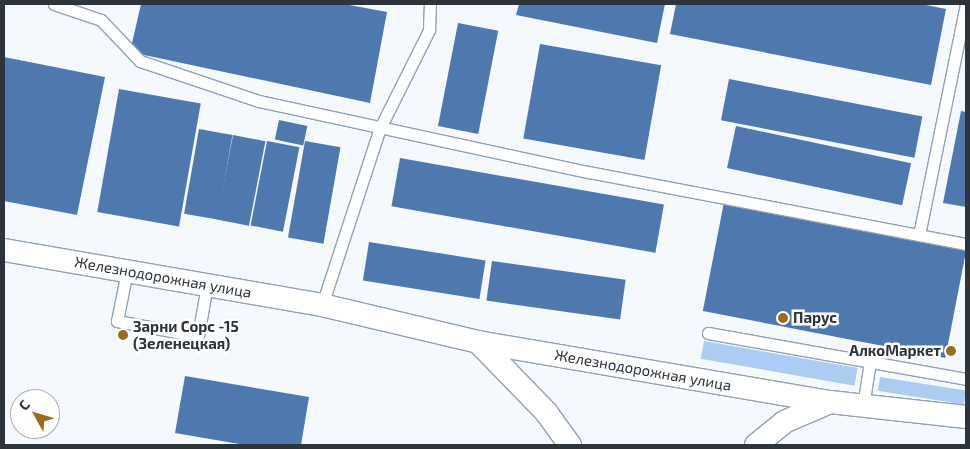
<!DOCTYPE html>
<html>
<head>
<meta charset="utf-8">
<style>
	body { margin:0 }
	#map { position:relative; width:970px; height:449px; overflow:hidden; background:#f5f8fc; font-family:"Exo 2",sans-serif }
	div>[style] { position:absolute }
	.green>* { inset:0; background:#adccf4; transform-origin:0 0 }
	.building>* { inset:0; background:#4f79ae; transform-origin:0 0 }
	.roads { filter:drop-shadow(1px 0 #93a1b2) drop-shadow(-1px 0 #93a1b2) drop-shadow(0 1px #93a1b2) drop-shadow(0 -1px #93a1b2) }
	.lane>* { height:11px; margin:-5.5px; padding:0 5.5px; transform-origin:5.5px; border-radius:5.5px; background:#fff }
	.street>* { height:22px; margin:-11px; padding:0 11px; transform-origin:11px; border-radius:11px; background:#fff }
	.dots>* { width:14px; height:14px; translate:-50% -50%; box-sizing:border-box; border:2px solid #fff; border-radius:50% }
	span { translate:-50% -50%; white-space:nowrap; text-align:center; line-height:1.15; -webkit-text-stroke:5px #fff; paint-order:stroke }
	.street-label { font-size:15px; color:#2e343b }
	.poi-label { font-size:15px; color:#2e343b; font-weight:700 }
	.left { translate:0 -50%; text-align:left }
	.right { translate:-100% -50%; text-align:right }
	.frame { position:absolute; inset:0; border:5px solid #2e343b; pointer-events:none }
	.north { position:absolute; left:10px; top:389px; width:50px; height:50px; box-sizing:border-box; background:#fff; border:1px solid #abaeb1; border-radius:50%; rotate:309deg; font-size:14px; font-weight:700; line-height:20px; text-align:center; color:#2e343b }
	.north::after { content:''; display:block; margin:auto; width:18px; height:22px; background:#9b6c1e; clip-path:polygon(50% 0,100% 100%,50% 72%,0 100%) }
</style>
</head>
<body>
<div id="map">
	<div class="green">
		<div style="left:704px;top:341px;width:156px;height:18px;rotate:10deg"></div>
		<div style="left:880px;top:377px;width:87px;height:14px;rotate:9deg"></div>
	</div>
	<div class="building">
		<div style="clip-path:polygon(141px 4px,344px 4px,387px 12px,370px 103px,130px 52px)"></div>
		<div style="clip-path:polygon(519px 4px,665px 4px,657px 43px,516px 15px)"></div>
		<div style="clip-path:polygon(676px 4px,921px 4px,946px 9px,931px 85px,670px 34px)"></div>
		<div style="left:458px;top:23px;width:41px;height:105px;rotate:11deg"></div>
		<div style="left:540px;top:44px;width:123px;height:96px;rotate:10deg"></div>
		<div style="clip-path:polygon(4px 57px,105px 77px,77px 215px,4px 201px)"></div>
		<div style="left:729px;top:79px;width:197px;height:42px;rotate:11deg"></div>
		<div style="left:119px;top:89px;width:83px;height:125px;rotate:10deg"></div>
		<div style="clip-path:polygon(961px 111px,966px 112px,966px 207px,943px 203px)"></div>
		<div style="left:279px;top:120px;width:29px;height:20px;rotate:12deg"></div>
		<div style="left:736px;top:126px;width:179px;height:43px;rotate:12deg"></div>
		<div style="left:199px;top:129px;width:34px;height:86px;rotate:10deg"></div>
		<div style="left:233px;top:135px;width:33px;height:86px;rotate:11deg"></div>
		<div style="left:267px;top:141px;width:33px;height:86px;rotate:11deg"></div>
		<div style="left:305px;top:141px;width:36px;height:98px;rotate:10deg"></div>
		<div style="left:400px;top:158px;width:268px;height:49px;rotate:10deg"></div>
		<div style="left:724px;top:202px;width:247px;height:111px;rotate:11deg"></div>
		<div style="left:369px;top:242px;width:118px;height:39px;rotate:9deg"></div>
		<div style="left:492px;top:261px;width:135px;height:40px;rotate:8deg"></div>
		<div style="clip-path:polygon(185px 376px,309px 397px,301px 445px,245px 445px,175px 433px)"></div>
	</div>
	<div class="roads">
		<div class="lane">
			<div style="left:54px;top:4px;width:50px;rotate:18.8deg"></div>
			<div style="left:101px;top:20px;width:57px;rotate:46.4deg"></div>
			<div style="left:140px;top:61px;width:126px;rotate:18.6deg"></div>
			<div style="left:259px;top:101px;width:337px;rotate:12.2deg"></div>
			<div style="left:588px;top:172px;width:385px;rotate:10.8deg"></div>
			<div style="left:919px;top:235px;width:236px;rotate:-78.5deg"></div>
			<div style="left:127px;top:271px;width:51px;rotate:101.3deg"></div>
			<div style="left:117px;top:321px;width:82px;rotate:10.5deg"></div>
			<div style="left:198px;top:336px;width:52px;rotate:-80deg"></div>
			<div style="left:322px;top:305px;width:186px;rotate:-71.9deg"></div>
			<div style="left:380px;top:128px;width:110px;rotate:-63.4deg"></div>
			<div style="left:429px;top:30px;width:26px;rotate:-88deg"></div>
			<div style="left:708px;top:333px;width:262px;rotate:10.1deg"></div>
			<div style="left:863px;top:406px;width:45px;rotate:-81deg"></div>
		</div>
		<div class="street">
			<div style="left:4px;top:250px;width:323px;rotate:9.8deg"></div>
			<div style="left:322px;top:305px;width:160px;rotate:13.3deg"></div>
			<div style="left:478px;top:342px;width:357px;rotate:9.7deg"></div>
			<div style="left:830px;top:402px;width:137px;rotate:6.3deg"></div>
			<div style="left:478px;top:342px;width:98px;rotate:45.8deg"></div>
			<div style="left:546px;top:412px;width:41px;rotate:54deg"></div>
			<div style="left:756px;top:445px;width:36px;rotate:-39deg"></div>
			<div style="left:784px;top:422px;width:50px;rotate:-23.5deg"></div>
		</div>
	</div>
	<div class="dots">
		<div style="left:783px;top:318px;background:#9b6c1e"></div>
		<div style="left:123px;top:335px;background:#9b6c1e"></div>
		<div style="left:951px;top:351px;background:#9b6c1e"></div>
	</div>
	<div class="street-label">
		<span style="left:163px;top:277px;rotate:10deg">Железнодорожная улица</span>
		<span style="left:643px;top:370px;rotate:10deg">Железнодорожная улица</span>
	</div>
	<div class="poi-label">
		<span class="left" style="left:793px;top:318px">Парус</span>
		<span class="left" style="left:133px;top:335px">Зарни Сорс -15<br>(Зеленецкая)</span>
		<span class="right" style="left:941px;top:351px">АлкоМаркет</span>
	</div>
	<div class="frame"></div>
	<div class="north">С</div>
</div>
</body>
</html>
